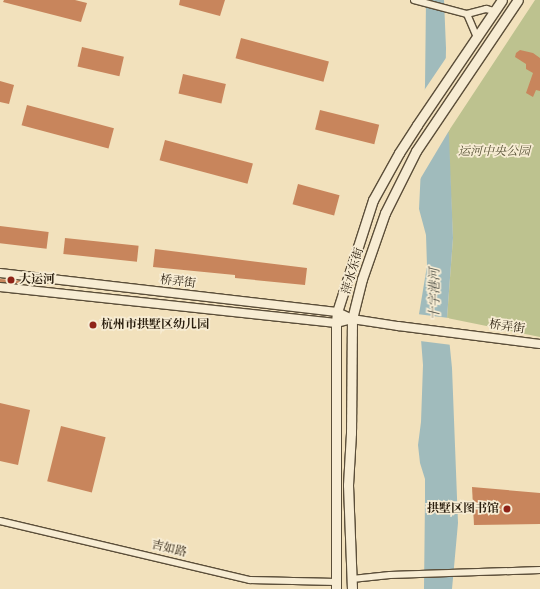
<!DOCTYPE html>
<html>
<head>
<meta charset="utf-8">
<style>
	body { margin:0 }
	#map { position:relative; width:540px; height:589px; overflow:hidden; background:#f2e1bc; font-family:"IM FELL Double Pica","Noto Serif SC",serif }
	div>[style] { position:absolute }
	.green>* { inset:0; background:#bdc28f }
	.water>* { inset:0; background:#a0bbbc }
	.pier>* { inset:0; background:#f2e1bc }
	.building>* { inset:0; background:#c8855c; transform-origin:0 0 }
	.roads { filter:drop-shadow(1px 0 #5b4e39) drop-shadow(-1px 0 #5b4e39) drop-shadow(0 1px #5b4e39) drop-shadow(0 -1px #5b4e39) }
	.minor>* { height:6px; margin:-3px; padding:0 3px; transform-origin:3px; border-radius:3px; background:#f7ecd3 }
	.tertiary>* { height:8px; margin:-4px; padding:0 4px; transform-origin:4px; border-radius:4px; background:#f7ecd3 }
	.secondary>* { height:9px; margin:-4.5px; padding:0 4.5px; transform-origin:4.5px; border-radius:4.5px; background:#f7ecd3 }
	.dots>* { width:11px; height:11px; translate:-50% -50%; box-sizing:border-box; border:2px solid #f7ecd3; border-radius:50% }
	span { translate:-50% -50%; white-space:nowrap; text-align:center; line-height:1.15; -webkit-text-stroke:3.5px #f7ecd3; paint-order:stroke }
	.park-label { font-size:12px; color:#554f34; font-style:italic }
	.street-label { font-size:12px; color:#291d0d }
	.poi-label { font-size:12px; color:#291d0d; font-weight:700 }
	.left { translate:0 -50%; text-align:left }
	.right { translate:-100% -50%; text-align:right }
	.water-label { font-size:13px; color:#53544a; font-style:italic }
</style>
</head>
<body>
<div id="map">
	<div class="green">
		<div style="clip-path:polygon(535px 0,540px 0,540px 337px,447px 318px,453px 238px,448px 132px)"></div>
	</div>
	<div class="water">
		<div style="clip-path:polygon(426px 0,444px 0,446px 48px,445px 107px,449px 136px,453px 238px,447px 318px,452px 368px,458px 523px,452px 589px,424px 589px,425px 498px,425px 479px,420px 463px,418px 445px,421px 422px,423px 365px,419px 314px,427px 266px,426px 235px,419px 209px,425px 85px)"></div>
	</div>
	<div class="pier">
		<div style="clip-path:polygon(448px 55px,447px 107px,450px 129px,419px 181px,423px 92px)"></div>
		<div style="clip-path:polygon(417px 314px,449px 318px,452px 345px,420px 341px)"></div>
	</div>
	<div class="building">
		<div style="clip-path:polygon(4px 0,75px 0,87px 3px,81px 22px,3px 2px)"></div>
		<div style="clip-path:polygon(180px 0,225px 0,220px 16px,179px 5px)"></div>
		<div style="left:241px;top:38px;width:91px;height:21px;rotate:15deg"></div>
		<div style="left:82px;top:47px;width:43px;height:20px;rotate:13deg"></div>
		<div style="clip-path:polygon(520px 50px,533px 53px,540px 58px,540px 91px,536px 90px,533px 97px,526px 93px,533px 73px,526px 69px,526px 64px,515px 57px,516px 53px)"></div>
		<div style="left:183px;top:74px;width:44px;height:20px;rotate:13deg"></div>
		<div style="clip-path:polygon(0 81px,14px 85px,9px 104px,0 102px)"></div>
		<div style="left:27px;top:105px;width:90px;height:21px;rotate:15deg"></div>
		<div style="left:320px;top:110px;width:61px;height:20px;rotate:14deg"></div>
		<div style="left:165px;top:140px;width:91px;height:21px;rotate:15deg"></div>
		<div style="left:298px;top:184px;width:43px;height:21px;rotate:15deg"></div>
		<div style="left:0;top:226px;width:49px;height:17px;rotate:7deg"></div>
		<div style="left:65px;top:238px;width:74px;height:16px;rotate:6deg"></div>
		<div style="clip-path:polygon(155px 249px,307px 268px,305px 285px,235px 278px,235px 275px,153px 267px)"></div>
		<div style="left:0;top:279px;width:21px;height:3px;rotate:5deg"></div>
		<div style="clip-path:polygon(0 403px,30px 410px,18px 465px,0 461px)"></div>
		<div style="left:61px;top:426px;width:46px;height:57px;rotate:14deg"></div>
		<div style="clip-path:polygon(472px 487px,540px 493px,540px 524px,474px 525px)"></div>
	</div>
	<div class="roads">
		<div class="minor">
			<div style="left:414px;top:0;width:55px;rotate:14.8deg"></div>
			<div style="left:467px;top:14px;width:20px;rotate:-15deg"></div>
			<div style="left:486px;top:9px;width:8px;rotate:14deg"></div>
			<div style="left:467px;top:14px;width:26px;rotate:67deg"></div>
			<div style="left:0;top:521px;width:257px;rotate:13.3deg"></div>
			<div style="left:250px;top:580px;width:86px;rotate:1.3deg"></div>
			<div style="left:352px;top:579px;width:38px;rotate:-6deg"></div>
			<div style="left:390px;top:575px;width:150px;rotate:-1.9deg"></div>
		</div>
		<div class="tertiary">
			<div style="left:0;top:273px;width:339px;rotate:6.6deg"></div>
			<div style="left:337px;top:312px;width:17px;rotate:25deg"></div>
			<div style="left:352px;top:319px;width:47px;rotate:8.7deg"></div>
			<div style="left:398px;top:326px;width:143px;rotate:7.2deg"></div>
			<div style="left:0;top:287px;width:338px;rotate:6.1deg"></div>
			<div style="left:336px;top:323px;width:16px;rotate:-14deg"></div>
		</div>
		<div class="secondary">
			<div style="left:336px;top:589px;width:266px;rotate:-90deg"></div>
			<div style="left:336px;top:323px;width:11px;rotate:-85deg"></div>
			<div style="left:337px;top:312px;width:118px;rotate:-72.2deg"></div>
			<div style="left:373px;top:200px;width:54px;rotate:-61deg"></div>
			<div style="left:399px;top:153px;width:33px;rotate:-57deg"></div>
			<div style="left:417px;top:125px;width:151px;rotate:-55.8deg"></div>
			<div style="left:352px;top:589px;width:104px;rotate:-92.2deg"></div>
			<div style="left:348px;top:485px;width:52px;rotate:-86.7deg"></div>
			<div style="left:351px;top:433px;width:114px;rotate:-89.5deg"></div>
			<div style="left:352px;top:319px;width:41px;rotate:-76deg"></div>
			<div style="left:362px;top:279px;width:70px;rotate:-70.8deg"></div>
			<div style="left:385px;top:213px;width:69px;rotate:-63.4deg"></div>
			<div style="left:416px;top:151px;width:182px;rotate:-56deg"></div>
		</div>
	</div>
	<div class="dots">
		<div style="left:11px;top:280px;background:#8f2418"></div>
		<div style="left:93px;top:325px;background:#8f2418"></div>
		<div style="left:507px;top:509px;background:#8f2418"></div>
	</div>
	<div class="park-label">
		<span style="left:494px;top:152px">运河中央公园</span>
	</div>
	<div class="street-label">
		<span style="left:353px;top:271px;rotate:-73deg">萍水东街</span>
		<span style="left:178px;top:282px;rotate:7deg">桥弄街</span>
		<span style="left:507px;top:327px;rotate:8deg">桥弄街</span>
		<span style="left:169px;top:549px;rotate:14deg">吉如路</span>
	</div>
	<div class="poi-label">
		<span class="left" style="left:19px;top:280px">大运河</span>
		<span class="left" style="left:101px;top:325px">杭州市拱墅区幼儿园</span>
		<span class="right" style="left:499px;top:509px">拱墅区图书馆</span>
	</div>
	<div class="water-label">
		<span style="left:435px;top:294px;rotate:-90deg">十字港河</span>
	</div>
</div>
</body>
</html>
